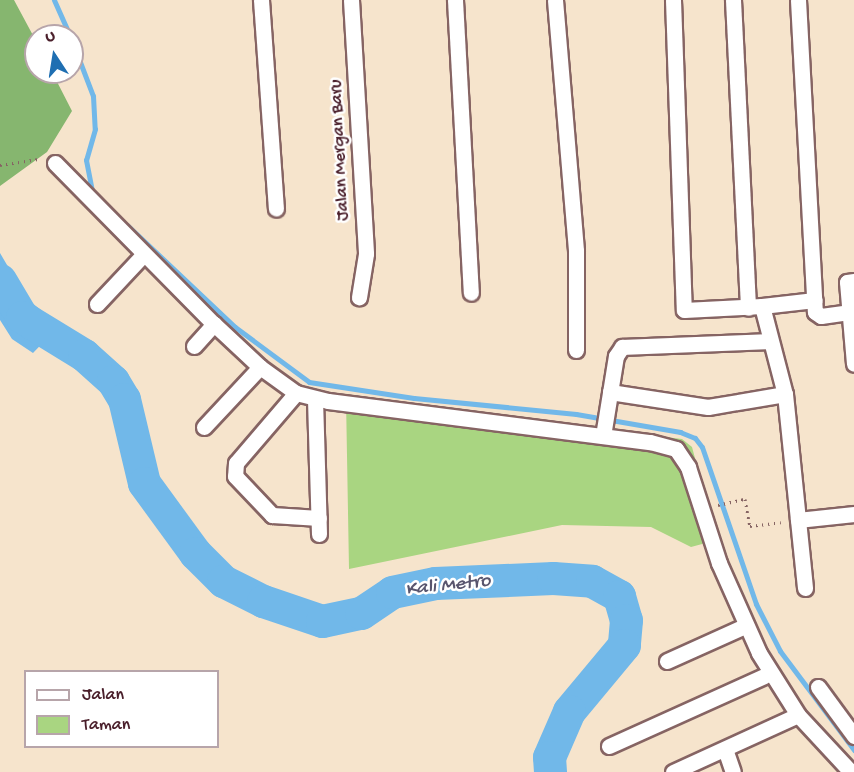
<!DOCTYPE html>
<html>
<head>
<meta charset="utf-8">
<style>
	body { margin:0 }
	#map { position:relative; width:854px; height:772px; overflow:hidden; background:#f6e4cc; font-family:"Gochi Hand",sans-serif }
	div>[style] { position:absolute }
	.green>* { inset:0; background:#a9d581 }
	.forest>* { inset:0; background:#86b66f }
	.water>* { inset:0; background:#71b8e9 }
	.stream>* { height:5px; margin:-2.5px; padding:0 2.5px; transform-origin:2.5px; border-radius:2.5px; background:#71b8e9 }
	.river>* { height:33px; margin:-16.5px; padding:0 16.5px; transform-origin:16.5px; border-radius:16.5px; background:#71b8e9 }
	.path>* { height:3px; margin-top:-1.5px; transform-origin:0; background:repeating-linear-gradient(90deg,#866463 0 1.5px,transparent 0 6px) }
	.roads { filter:drop-shadow(2px 0 #866463) drop-shadow(-2px 0 #866463) drop-shadow(0 2px #866463) drop-shadow(0 -2px #866463) }
	.minor>* { height:15px; margin:-7.5px; padding:0 7.5px; transform-origin:7.5px; border-radius:7.5px; background:#fff }
	span { translate:-50% -50%; white-space:nowrap; text-align:center; line-height:1.15; -webkit-text-stroke:5px #fff; paint-order:stroke }
	.street-label { font-size:18px; color:#4a1f2b }
	.water-label { font-size:20px; color:#58556e; font-style:italic }
	.legend { position:absolute; left:24px; top:670px; width:195px; height:78px; box-sizing:border-box; background:#fff; border:2px solid #b7a5aa; margin:0; padding:8px 10px; list-style:none; font-size:18px; color:#4a1f2b }
	.legend li { display:flex; align-items:center; gap:12px; height:30px }
	.legend b { width:30px; border:2px solid #b7a5aa }
	.north { position:absolute; left:24px; top:24px; width:60px; height:60px; box-sizing:border-box; background:#fff; border:2px solid #b7a5aa; border-radius:50%; rotate:348deg; font-size:16px; font-weight:700; line-height:24px; text-align:center; color:#4a1f2b }
	.north::after { content:''; display:block; margin:auto; width:21px; height:27px; background:#1f6fb2; clip-path:polygon(50% 0,100% 100%,50% 72%,0 100%) }
</style>
</head>
<body>
<div id="map">
	<div class="green">
		<div style="clip-path:polygon(346px 399px,682px 439px,692px 447px,717px 540px,691px 547px,651px 527px,562px 525px,349px 569px)"></div>
	</div>
	<div class="forest">
		<div style="clip-path:polygon(0 0,14px 0,36px 41px,36px 72px,52px 72px,72px 111px,47px 152px,0 186px)"></div>
	</div>
	<div class="water">
		<div style="clip-path:polygon(0 253px,27px 299px,60px 325px,33px 353px,12px 339px,0 320px)"></div>
	</div>
	<div class="stream">
		<div style="left:54px;top:0;width:39px;rotate:66deg"></div>
		<div style="left:72px;top:41px;width:59px;rotate:69.1deg"></div>
		<div style="left:93px;top:96px;width:33px;rotate:87deg"></div>
		<div style="left:95px;top:129px;width:32px;rotate:106deg"></div>
		<div style="left:86px;top:160px;width:33px;rotate:79deg"></div>
		<div style="left:127px;top:225px;width:149px;rotate:43.4deg"></div>
		<div style="left:235px;top:327px;width:92px;rotate:36.6deg"></div>
		<div style="left:309px;top:382px;width:106px;rotate:8.7deg"></div>
		<div style="left:414px;top:398px;width:163px;rotate:5.6deg"></div>
		<div style="left:576px;top:414px;width:106px;rotate:9.8deg"></div>
		<div style="left:680px;top:432px;width:16px;rotate:22deg"></div>
		<div style="left:695px;top:438px;width:11px;rotate:52deg"></div>
		<div style="left:702px;top:447px;width:166px;rotate:71deg"></div>
		<div style="left:756px;top:604px;width:53px;rotate:62.9deg"></div>
		<div style="left:780px;top:651px;width:124px;rotate:53.2deg"></div>
	</div>
	<div class="river">
		<div style="left:0;top:280px;width:43px;rotate:59.3deg"></div>
		<div style="left:22px;top:317px;width:73px;rotate:31.5deg"></div>
		<div style="left:84px;top:355px;width:39px;rotate:42deg"></div>
		<div style="left:113px;top:381px;width:21px;rotate:59deg"></div>
		<div style="left:124px;top:399px;width:86px;rotate:76.6deg"></div>
		<div style="left:144px;top:483px;width:87px;rotate:53.9deg"></div>
		<div style="left:195px;top:553px;width:40px;rotate:45deg"></div>
		<div style="left:223px;top:581px;width:45px;rotate:26.6deg"></div>
		<div style="left:263px;top:601px;width:62px;rotate:18.7deg"></div>
		<div style="left:322px;top:621px;width:40px;rotate:-12deg"></div>
		<div style="left:361px;top:613px;width:37px;rotate:-34deg"></div>
		<div style="left:392px;top:592px;width:44px;rotate:-11.8deg"></div>
		<div style="left:435px;top:583px;width:118px;rotate:-2.4deg"></div>
		<div style="left:553px;top:578px;width:39px;rotate:4deg"></div>
		<div style="left:592px;top:581px;width:31px;rotate:29deg"></div>
		<div style="left:619px;top:596px;width:25px;rotate:74deg"></div>
		<div style="left:626px;top:620px;width:25px;rotate:95deg"></div>
		<div style="left:624px;top:645px;width:86px;rotate:129.8deg"></div>
		<div style="left:569px;top:711px;width:50px;rotate:113.5deg"></div>
		<div style="left:549px;top:757px;width:15px;rotate:86deg"></div>
	</div>
	<div class="path">
		<div style="left:0;top:165px;width:39px;rotate:-9deg"></div>
		<div style="left:718px;top:505px;width:28px;rotate:-13deg"></div>
		<div style="left:745px;top:499px;width:27px;rotate:80deg"></div>
		<div style="left:750px;top:526px;width:31px;rotate:-7deg"></div>
	</div>
	<div class="roads">
		<div class="minor">
			<div style="left:261px;top:0;width:209px;rotate:85.9deg"></div>
			<div style="left:351px;top:0;width:254px;rotate:86.6deg"></div>
			<div style="left:366px;top:254px;width:44px;rotate:99.2deg"></div>
			<div style="left:455px;top:0;width:293px;rotate:86.9deg"></div>
			<div style="left:555px;top:0;width:252px;rotate:85.2deg"></div>
			<div style="left:576px;top:251px;width:99px;rotate:90deg"></div>
			<div style="left:673px;top:0;width:310px;rotate:88deg"></div>
			<div style="left:684px;top:310px;width:78px;rotate:-2.9deg"></div>
			<div style="left:762px;top:306px;width:91px;rotate:75.4deg"></div>
			<div style="left:785px;top:394px;width:195px;rotate:84.1deg"></div>
			<div style="left:733px;top:0;width:308px;rotate:87.2deg"></div>
			<div style="left:798px;top:0;width:312px;rotate:86.9deg"></div>
			<div style="left:815px;top:312px;width:7px;rotate:34deg"></div>
			<div style="left:821px;top:316px;width:28px;rotate:-8deg"></div>
			<div style="left:55px;top:163px;width:226px;rotate:45.4deg"></div>
			<div style="left:214px;top:324px;width:63px;rotate:43.1deg"></div>
			<div style="left:260px;top:367px;width:44px;rotate:35.8deg"></div>
			<div style="left:296px;top:393px;width:33px;rotate:14deg"></div>
			<div style="left:328px;top:401px;width:325px;rotate:7.3deg"></div>
			<div style="left:650px;top:442px;width:27px;rotate:15deg"></div>
			<div style="left:676px;top:449px;width:22px;rotate:56deg"></div>
			<div style="left:688px;top:467px;width:101px;rotate:72.1deg"></div>
			<div style="left:719px;top:563px;width:98px;rotate:66deg"></div>
			<div style="left:759px;top:653px;width:73px;rotate:57.8deg"></div>
			<div style="left:798px;top:715px;width:78px;rotate:47.1deg"></div>
			<div style="left:854px;top:281px;width:7px;rotate:172deg"></div>
			<div style="left:847px;top:282px;width:82px;rotate:85.1deg"></div>
			<div style="left:97px;top:304px;width:67px;rotate:-46.8deg"></div>
			<div style="left:762px;top:306px;width:53px;rotate:-6.5deg"></div>
			<div style="left:194px;top:346px;width:30px;rotate:-48deg"></div>
			<div style="left:610px;top:392px;width:99px;rotate:8.7deg"></div>
			<div style="left:708px;top:407px;width:78px;rotate:-9.6deg"></div>
			<div style="left:296px;top:393px;width:92px;rotate:130.6deg"></div>
			<div style="left:236px;top:463px;width:13px;rotate:94deg"></div>
			<div style="left:235px;top:476px;width:54px;rotate:46.5deg"></div>
			<div style="left:272px;top:515px;width:47px;rotate:3.7deg"></div>
			<div style="left:315px;top:399px;width:135px;rotate:88.3deg"></div>
			<div style="left:204px;top:427px;width:82px;rotate:-47deg"></div>
			<div style="left:603px;top:436px;width:81px;rotate:-80.8deg"></div>
			<div style="left:616px;top:356px;width:11px;rotate:-56deg"></div>
			<div style="left:622px;top:347px;width:148px;rotate:-2.3deg"></div>
			<div style="left:798px;top:520px;width:56px;rotate:-6.1deg"></div>
			<div style="left:667px;top:661px;width:85px;rotate:-24.2deg"></div>
			<div style="left:818px;top:687px;width:61px;rotate:53.7deg"></div>
			<div style="left:609px;top:746px;width:170px;rotate:-24.3deg"></div>
			<div style="left:725px;top:749px;width:24px;rotate:71deg"></div>
			<div style="left:673px;top:772px;width:137px;rotate:-24.5deg"></div>
		</div>
	</div>
	<div class="street-label">
		<span style="left:341px;top:150px;rotate:-93deg">Jalan Mergan Baru</span>
	</div>
	<div class="water-label">
		<span style="left:448px;top:586px;rotate:-6deg">Kali Metro</span>
	</div>
	<ul class="legend">
	<li><b style="height:8px;background:#fff"></b>Jalan</li>
	<li><b style="height:16px;background:#a9d581"></b>Taman</li>
	</ul>
	<div class="north">U</div>
</div>
</body>
</html>
